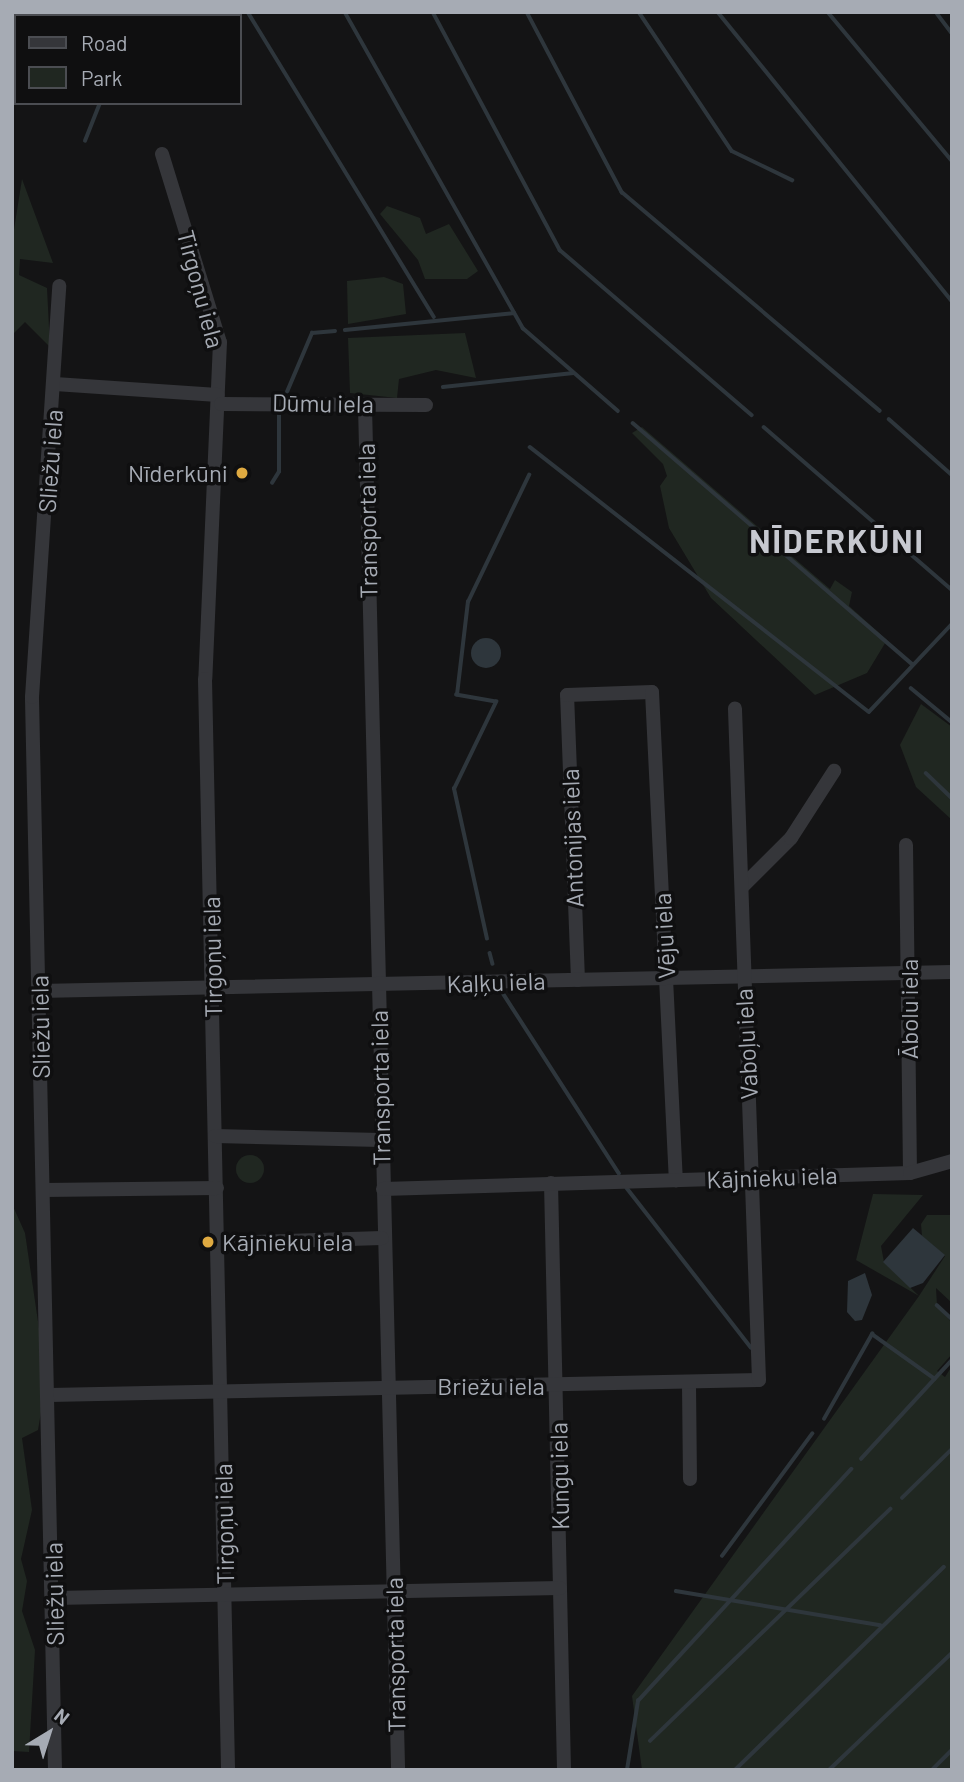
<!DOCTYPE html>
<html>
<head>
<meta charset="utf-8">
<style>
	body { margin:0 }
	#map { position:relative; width:964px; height:1782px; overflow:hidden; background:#141415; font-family:Barlow,sans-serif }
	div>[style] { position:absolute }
	.green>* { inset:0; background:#202721 }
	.round { border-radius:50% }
	.water>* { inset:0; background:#2e363c }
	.stream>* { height:3.5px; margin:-1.75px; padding:0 1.75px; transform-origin:1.75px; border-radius:1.75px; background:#2e363c }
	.street>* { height:14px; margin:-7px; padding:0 7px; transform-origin:7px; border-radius:7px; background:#35363a }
	.dots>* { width:19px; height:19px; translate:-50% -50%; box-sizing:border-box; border:4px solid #0f0f10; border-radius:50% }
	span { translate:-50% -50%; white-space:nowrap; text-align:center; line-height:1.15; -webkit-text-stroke:7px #0f0f10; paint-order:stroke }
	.street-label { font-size:24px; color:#a6abb4 }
	.poi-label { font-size:24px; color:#a6abb4 }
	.right { translate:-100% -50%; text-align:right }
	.left { translate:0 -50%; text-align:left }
	.district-label { font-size:32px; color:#c7c9d0; font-weight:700; letter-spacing:2px }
	.frame { position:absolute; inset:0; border:14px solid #a6abb4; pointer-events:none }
	.legend { position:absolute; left:14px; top:14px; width:228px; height:91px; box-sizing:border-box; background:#0f0f10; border:2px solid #4b4d52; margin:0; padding:9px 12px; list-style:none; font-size:21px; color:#a6abb4 }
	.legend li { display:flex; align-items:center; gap:14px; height:35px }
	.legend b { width:35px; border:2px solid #4b4d52 }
	.north { position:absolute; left:14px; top:1698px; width:70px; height:70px; -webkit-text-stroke:5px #0f0f10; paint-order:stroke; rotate:38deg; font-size:19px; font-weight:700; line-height:28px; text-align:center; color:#a6abb4 }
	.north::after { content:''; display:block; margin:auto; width:24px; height:32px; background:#a6abb4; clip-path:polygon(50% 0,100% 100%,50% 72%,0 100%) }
</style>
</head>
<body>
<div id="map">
	<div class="green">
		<div style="clip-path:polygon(22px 179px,53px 263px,20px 259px,19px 275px,47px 288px,50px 347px,25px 322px,12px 335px,12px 242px)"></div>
		<div style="clip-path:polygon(387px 206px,420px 218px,426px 234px,449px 224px,478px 271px,467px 279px,425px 279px,418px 260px,380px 214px)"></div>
		<div style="clip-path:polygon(384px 277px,403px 284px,406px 314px,348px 324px,347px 281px)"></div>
		<div style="clip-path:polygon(465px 333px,476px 378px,436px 370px,399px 379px,397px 398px,350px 393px,348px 338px)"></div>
		<div style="clip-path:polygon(642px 427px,830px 589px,835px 580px,852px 592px,849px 606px,887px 640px,867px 673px,815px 695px,711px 598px,669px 528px,660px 486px,667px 476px,663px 464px,632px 433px)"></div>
		<div style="clip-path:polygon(921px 704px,952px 727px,952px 820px,916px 787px,900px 745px)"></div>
		<div class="round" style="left:236px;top:1155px;width:28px;height:28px"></div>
		<div style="clip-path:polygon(873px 1194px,923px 1195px,881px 1246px,884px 1262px,919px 1296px,945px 1256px,922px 1236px,921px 1224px,927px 1215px,952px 1215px,952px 1303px,936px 1288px,937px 1305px,952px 1323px,952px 1354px,937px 1371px,945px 1377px,952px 1366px,952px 1770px,642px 1770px,632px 1696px,919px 1296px,856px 1260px)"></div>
		<div style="clip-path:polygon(12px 1204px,25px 1233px,41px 1342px,41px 1412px,38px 1430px,22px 1438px,32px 1510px,21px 1559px,27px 1581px,22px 1611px,35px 1650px,29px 1752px,12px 1751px)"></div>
	</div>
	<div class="water">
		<div class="round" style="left:471px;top:638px;width:30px;height:30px"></div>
		<div style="clip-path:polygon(913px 1228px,945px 1255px,923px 1283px,910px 1288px,883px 1262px)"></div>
		<div style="clip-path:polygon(865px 1273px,872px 1295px,862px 1320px,855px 1321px,847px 1312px,848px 1281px)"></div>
	</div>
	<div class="stream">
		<div style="left:248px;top:12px;width:357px;rotate:58.6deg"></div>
		<div style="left:345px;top:12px;width:363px;rotate:60.6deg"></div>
		<div style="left:523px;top:328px;width:126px;rotate:41.1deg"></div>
		<div style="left:433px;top:12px;width:270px;rotate:61.9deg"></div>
		<div style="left:560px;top:250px;width:253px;rotate:40.7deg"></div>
		<div style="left:527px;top:12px;width:204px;rotate:62.2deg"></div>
		<div style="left:622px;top:192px;width:338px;rotate:40.3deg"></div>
		<div style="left:639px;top:12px;width:167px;rotate:56.2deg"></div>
		<div style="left:732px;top:151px;width:67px;rotate:25.8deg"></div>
		<div style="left:718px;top:12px;width:372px;rotate:51deg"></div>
		<div style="left:828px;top:12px;width:194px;rotate:50.2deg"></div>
		<div style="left:936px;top:12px;width:26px;rotate:53deg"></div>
		<div style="left:123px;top:16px;width:4px;rotate:-63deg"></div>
		<div style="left:155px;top:16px;width:19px;rotate:-12deg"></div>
		<div style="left:85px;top:141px;width:41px;rotate:-68.5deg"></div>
		<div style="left:345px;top:330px;width:170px;rotate:-5.7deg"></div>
		<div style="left:443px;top:387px;width:131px;rotate:-6.1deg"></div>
		<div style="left:287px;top:392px;width:64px;rotate:-67deg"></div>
		<div style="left:312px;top:333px;width:23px;rotate:-5deg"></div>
		<div style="left:889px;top:419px;width:84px;rotate:41.6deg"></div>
		<div style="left:633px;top:423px;width:369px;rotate:40.8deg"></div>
		<div style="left:764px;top:427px;width:249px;rotate:40.9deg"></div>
		<div style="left:530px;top:447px;width:430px;rotate:38deg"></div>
		<div style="left:869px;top:712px;width:121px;rotate:-46.7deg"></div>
		<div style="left:272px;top:483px;width:13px;rotate:-58deg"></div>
		<div style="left:279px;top:472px;width:61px;rotate:-90deg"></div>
		<div style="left:911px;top:688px;width:53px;rotate:39.7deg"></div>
		<div style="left:926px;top:773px;width:36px;rotate:44deg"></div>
		<div style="left:487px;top:939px;width:154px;rotate:-102.4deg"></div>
		<div style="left:454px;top:789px;width:97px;rotate:-64.2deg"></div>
		<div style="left:496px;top:702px;width:40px;rotate:-170deg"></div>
		<div style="left:457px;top:695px;width:94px;rotate:-83.3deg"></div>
		<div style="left:468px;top:602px;width:141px;rotate:-64.3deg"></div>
		<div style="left:490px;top:953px;width:11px;rotate:75deg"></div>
		<div style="left:501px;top:990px;width:218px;rotate:57.2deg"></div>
		<div style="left:627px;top:1188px;width:202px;rotate:52.1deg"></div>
		<div style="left:937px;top:1305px;width:21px;rotate:43deg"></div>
		<div style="left:824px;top:1419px;width:98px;rotate:-60.5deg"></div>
		<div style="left:872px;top:1334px;width:77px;rotate:35.5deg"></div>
		<div style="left:861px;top:1459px;width:134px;rotate:-47.4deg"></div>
		<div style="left:902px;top:1498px;width:70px;rotate:-44.4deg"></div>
		<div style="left:722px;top:1556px;width:152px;rotate:-53.6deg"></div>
		<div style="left:676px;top:1591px;width:207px;rotate:9.5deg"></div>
		<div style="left:650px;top:1741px;width:334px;rotate:-44deg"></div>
		<div style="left:627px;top:1770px;width:70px;rotate:-80.9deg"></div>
		<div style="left:638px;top:1701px;width:315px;rotate:-47.4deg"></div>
		<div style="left:735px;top:1770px;width:291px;rotate:-44.2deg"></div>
		<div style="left:829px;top:1770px;width:170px;rotate:-43.6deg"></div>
		<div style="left:932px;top:1770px;width:28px;rotate:-45deg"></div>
	</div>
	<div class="street">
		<div style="left:162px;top:154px;width:197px;rotate:72.9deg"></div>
		<div style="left:220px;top:342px;width:337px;rotate:92.5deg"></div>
		<div style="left:205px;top:679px;width:1091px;rotate:88.79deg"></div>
		<div style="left:55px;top:384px;width:163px;rotate:3.9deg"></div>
		<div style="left:221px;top:404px;width:205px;rotate:0.3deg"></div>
		<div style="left:365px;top:406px;width:1364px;rotate:88.61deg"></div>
		<div style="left:906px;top:845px;width:328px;rotate:89.3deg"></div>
		<div style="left:742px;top:887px;width:69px;rotate:-45deg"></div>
		<div style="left:791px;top:838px;width:80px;rotate:-57.3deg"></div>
		<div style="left:578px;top:980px;width:285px;rotate:-92.2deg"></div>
		<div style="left:567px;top:695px;width:85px;rotate:-2deg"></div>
		<div style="left:652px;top:692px;width:489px;rotate:87.2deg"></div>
		<div style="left:39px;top:991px;width:913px;rotate:-1.19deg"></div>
		<div style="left:215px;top:1136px;width:165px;rotate:1.4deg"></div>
		<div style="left:551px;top:1183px;width:587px;rotate:88.73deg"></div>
		<div style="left:383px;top:1189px;width:527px;rotate:-1.74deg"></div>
		<div style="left:910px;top:1173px;width:44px;rotate:-15.9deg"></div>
		<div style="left:44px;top:1190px;width:173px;rotate:-0.7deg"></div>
		<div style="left:217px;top:1243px;width:165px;rotate:-1.7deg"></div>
		<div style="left:689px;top:1385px;width:94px;rotate:89.4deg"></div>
		<div style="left:50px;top:1395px;width:709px;rotate:-1.21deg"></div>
		<div style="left:759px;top:1380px;width:672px;rotate:-92.05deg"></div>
		<div style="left:55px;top:1598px;width:505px;rotate:-1.13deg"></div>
		<div style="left:55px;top:1770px;width:1073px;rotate:-91.23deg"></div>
		<div style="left:32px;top:697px;width:412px;rotate:-86.2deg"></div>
	</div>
	<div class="dots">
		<div style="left:242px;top:473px;background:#dfaa41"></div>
		<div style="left:208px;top:1242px;background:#dfaa41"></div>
	</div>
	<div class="street-label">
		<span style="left:201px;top:289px;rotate:75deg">Tirgoņu iela</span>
		<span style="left:323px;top:403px;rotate:1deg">Dūmu iela</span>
		<span style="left:50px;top:461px;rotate:-86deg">Sliežu iela</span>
		<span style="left:367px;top:521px;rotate:-91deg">Transporta iela</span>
		<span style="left:572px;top:838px;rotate:-92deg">Antonijas iela</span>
		<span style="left:664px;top:936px;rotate:-93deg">Vēju iela</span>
		<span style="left:212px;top:957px;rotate:-91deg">Tirgoņu iela</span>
		<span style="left:496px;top:982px;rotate:-2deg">Kaļķu iela</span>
		<span style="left:909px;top:1009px;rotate:-90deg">Ābolu iela</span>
		<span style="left:40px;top:1027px;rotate:-91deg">Sliežu iela</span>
		<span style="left:746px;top:1044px;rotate:-93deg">Vaboļu iela</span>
		<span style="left:380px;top:1088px;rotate:-91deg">Transporta iela</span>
		<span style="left:772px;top:1177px;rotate:-2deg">Kājnieku iela</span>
		<span style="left:491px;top:1386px">Briežu iela</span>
		<span style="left:559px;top:1476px;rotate:-91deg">Kungu iela</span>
		<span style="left:224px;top:1524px;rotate:-91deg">Tirgoņu iela</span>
		<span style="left:54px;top:1594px;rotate:-91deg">Sliežu iela</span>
		<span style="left:395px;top:1655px;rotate:-91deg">Transporta iela</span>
	</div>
	<div class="poi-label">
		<span class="right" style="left:228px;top:473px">Nīderkūni</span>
		<span class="left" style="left:222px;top:1242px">Kājnieku iela</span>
	</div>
	<div class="district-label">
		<span style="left:837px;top:540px">NĪDERKŪNI</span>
	</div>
	<div class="frame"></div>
	<ul class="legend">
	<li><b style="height:9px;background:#35363a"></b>Road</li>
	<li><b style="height:19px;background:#202721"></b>Park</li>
	</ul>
	<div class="north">N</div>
</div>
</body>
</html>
